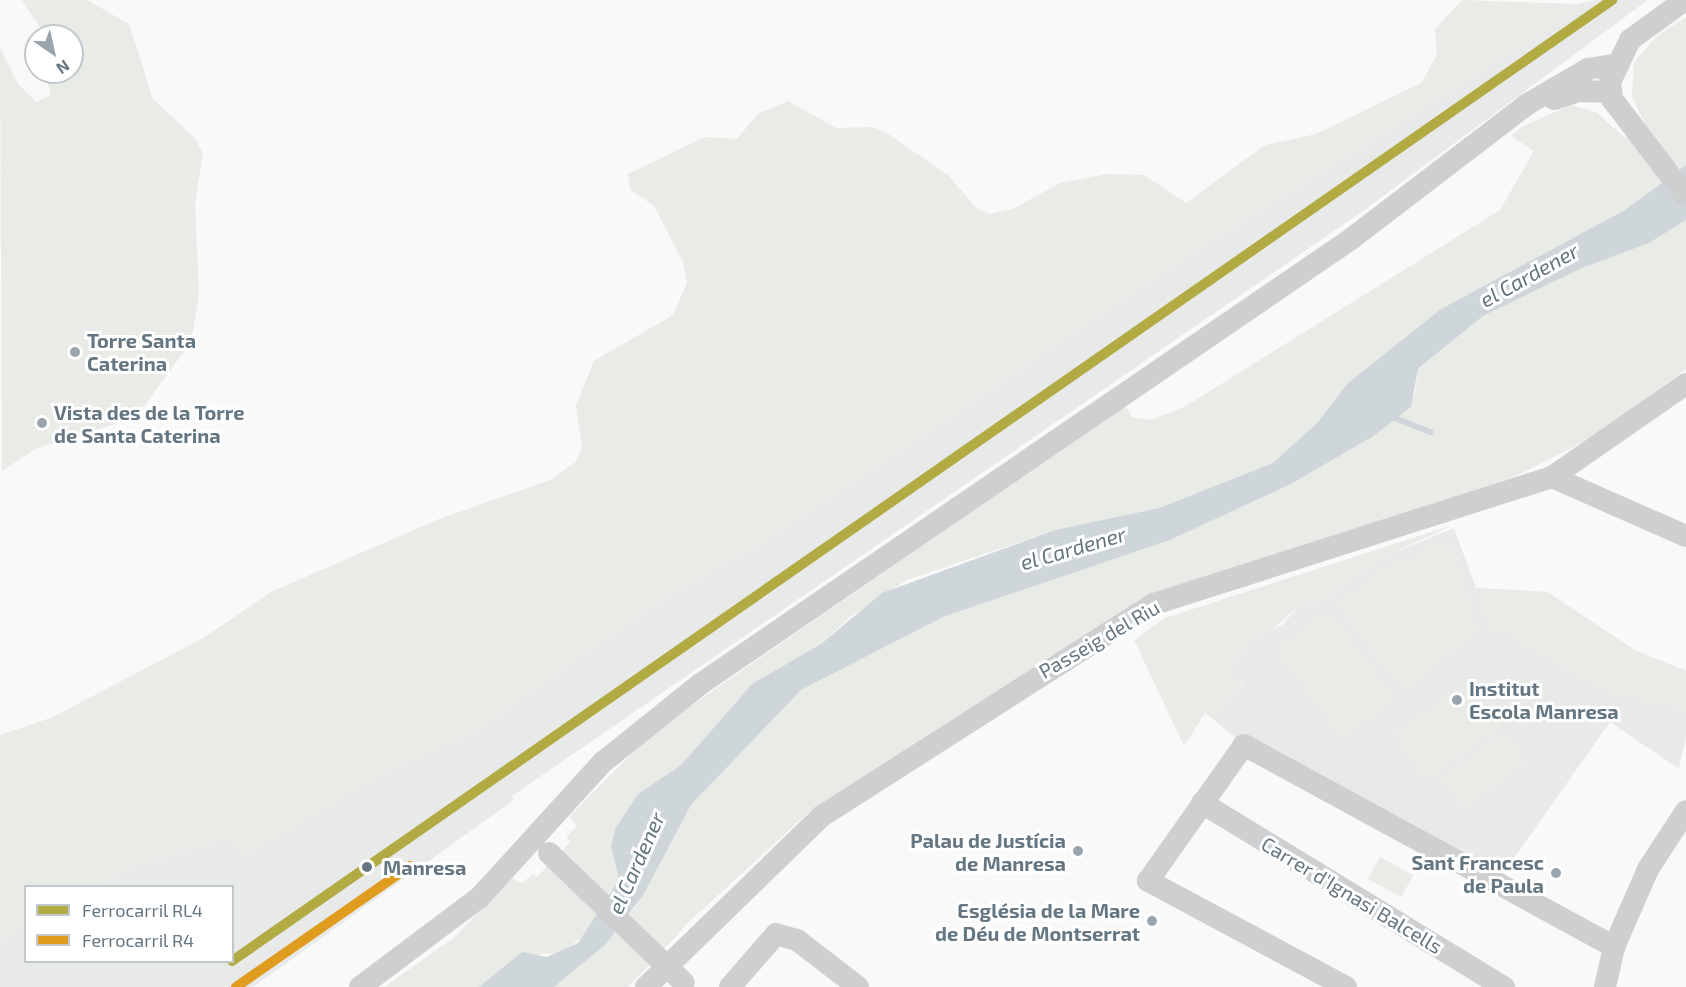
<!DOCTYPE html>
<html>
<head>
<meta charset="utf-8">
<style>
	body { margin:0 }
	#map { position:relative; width:1686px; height:987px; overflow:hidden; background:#f9f9f9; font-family:"Exo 2",sans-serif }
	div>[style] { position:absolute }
	.built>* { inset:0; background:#e8e9e9 }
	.green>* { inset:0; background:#e8ebe6; transform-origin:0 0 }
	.water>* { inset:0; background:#ced6d9 }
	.stream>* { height:6px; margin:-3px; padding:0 3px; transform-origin:3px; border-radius:3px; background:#ced6d9 }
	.minor>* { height:22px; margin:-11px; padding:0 11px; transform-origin:11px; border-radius:11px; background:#cecfd0 }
	.minor-bridge>* { height:22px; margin:-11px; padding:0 11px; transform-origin:11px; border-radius:11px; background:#cecfd0 }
	.rail-1>* { height:10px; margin:-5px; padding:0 5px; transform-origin:5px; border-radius:5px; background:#b2aa43 }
	.rail-2>* { height:10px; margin:-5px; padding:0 5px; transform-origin:5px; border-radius:5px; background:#e09c1f }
	.dots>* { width:16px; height:16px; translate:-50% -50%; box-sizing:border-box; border:3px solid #fff; border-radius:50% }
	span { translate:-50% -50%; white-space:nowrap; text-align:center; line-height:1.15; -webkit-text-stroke:6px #fff; paint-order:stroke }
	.poi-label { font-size:20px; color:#657683; font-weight:700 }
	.left { translate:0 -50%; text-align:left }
	.right { translate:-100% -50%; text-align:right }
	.street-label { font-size:20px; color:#657683 }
	.stop-label { font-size:20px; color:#657683; font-weight:700 }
	.water-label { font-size:21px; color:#60757c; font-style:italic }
	.legend { position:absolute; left:24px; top:885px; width:210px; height:78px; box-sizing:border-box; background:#fff; border:2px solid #c1c8cd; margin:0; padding:8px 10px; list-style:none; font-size:18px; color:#657683 }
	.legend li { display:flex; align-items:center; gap:12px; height:30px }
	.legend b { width:30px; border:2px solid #c1c8cd }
	.north { position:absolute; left:24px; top:24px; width:60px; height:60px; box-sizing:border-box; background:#fff; border:2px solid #c1c8cd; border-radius:50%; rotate:146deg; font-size:16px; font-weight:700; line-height:24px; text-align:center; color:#657683 }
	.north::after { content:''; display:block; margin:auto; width:21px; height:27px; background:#99a4ac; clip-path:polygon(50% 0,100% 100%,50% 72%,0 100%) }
</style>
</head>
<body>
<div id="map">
	<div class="built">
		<div style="clip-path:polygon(1596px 0,1648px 0,1363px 211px,512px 796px,514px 800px,253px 987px,0 987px,0 940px,25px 926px,26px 962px,232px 962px,232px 886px,98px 886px,138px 865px,223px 840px,470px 735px,654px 605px,782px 531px,1191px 254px)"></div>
		<div style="clip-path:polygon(1454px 528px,1476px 588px,1547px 592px,1636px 651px,1686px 671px,1686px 736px,1679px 769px,1610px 722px,1500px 878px,1240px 742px,1213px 719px,1243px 683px,1228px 672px,1253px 638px,1282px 625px,1299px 606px,1318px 603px,1386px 556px)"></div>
	</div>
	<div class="green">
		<div style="clip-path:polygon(22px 0,87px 0,129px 24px,153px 99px,196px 139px,203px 155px,195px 204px,199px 295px,191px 342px,144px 406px,119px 423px,37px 448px,2px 471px,0 48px,18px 84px,36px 102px,51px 95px,47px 81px,72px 72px,72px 36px,46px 36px)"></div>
		<div style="clip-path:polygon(1462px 0,1577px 4px,1596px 0,1191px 254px,782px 531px,654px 605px,470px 735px,394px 769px,245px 857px,223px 840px,138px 865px,98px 886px,26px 886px,25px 926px,0 940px,0 735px,53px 717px,205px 637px,271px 592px,439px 519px,550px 480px,576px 462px,582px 448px,576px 405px,594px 361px,673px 315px,687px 283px,683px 262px,654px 206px,630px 189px,628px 174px,705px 137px,737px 139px,758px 114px,788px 101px,836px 128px,873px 127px,888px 134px,948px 175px,976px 208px,989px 214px,1013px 209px,1060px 183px,1108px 174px,1144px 175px,1186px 203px,1265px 145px,1316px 134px,1421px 83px,1437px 55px,1435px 29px)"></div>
		<div style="clip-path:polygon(1686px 17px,1686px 165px,1625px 210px,1441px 309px,1347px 384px,1318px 422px,1273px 463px,1159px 508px,1055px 530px,907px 580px,850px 617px,821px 644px,740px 697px,681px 765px,638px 794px,615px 829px,611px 846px,619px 880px,591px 930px,562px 953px,540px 954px,479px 987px,384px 987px,455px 937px,510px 877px,522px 883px,533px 874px,537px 877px,570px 842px,566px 837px,577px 826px,569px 817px,652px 733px,1125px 405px,1132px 417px,1151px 420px,1186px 406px,1500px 210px,1534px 151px,1511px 136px,1521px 127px,1571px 105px,1596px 112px,1625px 138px,1644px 122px,1632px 97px,1634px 62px,1656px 37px)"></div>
		<div style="clip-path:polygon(1686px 220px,1686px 369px,1593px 437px,1514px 477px,1140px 602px,810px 811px,691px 920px,628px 987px,554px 987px,606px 944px,636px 906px,691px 805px,801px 690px,943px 617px,1170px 540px,1289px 485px,1372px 437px,1415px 394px,1418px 370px,1483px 316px,1582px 268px,1649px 243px)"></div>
		<div style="clip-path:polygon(1453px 525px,1386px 556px,1318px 603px,1299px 606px,1265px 636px,1253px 638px,1228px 672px,1243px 682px,1213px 719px,1205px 713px,1184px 746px,1134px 640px,1165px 618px)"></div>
		<div style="clip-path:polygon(1432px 543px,1454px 547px,1479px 631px,1403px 693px,1335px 604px,1392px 562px,1414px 557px)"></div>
		<div style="clip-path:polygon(1474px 588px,1547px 592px,1636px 651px,1686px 671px,1686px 711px,1607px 694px,1507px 635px,1489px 635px)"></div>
		<div style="left:1329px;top:608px;width:114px;height:69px;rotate:53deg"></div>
		<div style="left:1471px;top:677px;width:58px;height:98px;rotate:54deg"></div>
		<div style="left:1504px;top:730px;width:40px;height:80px;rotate:53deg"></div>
		<div style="left:1380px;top:857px;width:38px;height:25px;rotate:29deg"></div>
	</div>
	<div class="water">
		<div style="clip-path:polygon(1686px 165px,1686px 220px,1649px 243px,1582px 268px,1483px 316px,1418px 369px,1411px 407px,1372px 437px,1289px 485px,1170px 540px,943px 617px,801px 690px,691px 805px,643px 895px,606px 944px,554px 987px,479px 987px,522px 952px,547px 957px,578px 943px,619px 880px,611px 846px,615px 829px,638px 794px,681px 765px,752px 684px,821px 644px,882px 593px,1055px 530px,1159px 508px,1273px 463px,1318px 422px,1347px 384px,1441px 309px,1625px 210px)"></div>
	</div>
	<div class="stream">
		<div style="left:1392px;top:417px;width:41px;rotate:21.5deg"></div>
	</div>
	<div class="minor">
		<div style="left:1685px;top:0;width:68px;rotate:144deg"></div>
		<div style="left:1630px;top:40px;width:47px;rotate:115.5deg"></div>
		<div style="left:1610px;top:82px;width:17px;rotate:83deg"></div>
		<div style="left:1612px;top:99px;width:122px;rotate:52.7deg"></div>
		<div style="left:1554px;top:99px;width:26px;rotate:-18deg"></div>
		<div style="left:1579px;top:91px;width:32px;rotate:2deg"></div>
		<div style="left:1552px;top:477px;width:146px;rotate:23.8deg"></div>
		<div style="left:1202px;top:803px;width:354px;rotate:31.4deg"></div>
		<div style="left:360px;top:987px;width:150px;rotate:-36.9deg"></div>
		<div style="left:480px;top:897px;width:183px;rotate:-47.7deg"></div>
		<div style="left:603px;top:762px;width:123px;rotate:-38.7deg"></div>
		<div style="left:699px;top:685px;width:790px;rotate:-34.37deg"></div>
		<div style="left:1351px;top:239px;width:220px;rotate:-37.4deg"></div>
		<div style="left:1526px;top:105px;width:72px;rotate:-30.1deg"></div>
		<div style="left:1588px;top:69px;width:26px;rotate:-9deg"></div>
		<div style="left:646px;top:987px;width:245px;rotate:-44.2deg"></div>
		<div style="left:822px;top:816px;width:394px;rotate:-32.6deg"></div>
		<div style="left:1154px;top:604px;width:418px;rotate:-17.7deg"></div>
		<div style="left:1552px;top:477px;width:163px;rotate:-34.8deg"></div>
		<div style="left:730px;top:987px;width:70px;rotate:-49deg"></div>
		<div style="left:776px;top:934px;width:22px;rotate:16deg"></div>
		<div style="left:797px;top:940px;width:77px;rotate:37.6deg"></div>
		<div style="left:1346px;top:987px;width:225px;rotate:-151.8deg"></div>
		<div style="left:1148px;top:881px;width:166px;rotate:-54.8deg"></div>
		<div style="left:1244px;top:745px;width:422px;rotate:28.6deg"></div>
		<div style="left:1605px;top:987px;width:41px;rotate:-77.3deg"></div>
		<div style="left:1614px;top:947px;width:85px;rotate:-66.4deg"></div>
		<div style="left:1648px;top:869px;width:69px;rotate:-56.8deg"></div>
	</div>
	<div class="minor-bridge">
		<div style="left:549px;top:853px;width:187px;rotate:43.9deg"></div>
	</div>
	<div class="rail-1">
		<div style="left:232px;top:961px;width:1682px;rotate:-34.85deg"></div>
	</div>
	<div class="rail-2">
		<div style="left:236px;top:987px;width:212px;rotate:-34.8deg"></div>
	</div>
	<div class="dots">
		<div style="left:75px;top:352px;background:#99a4ac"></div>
		<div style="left:42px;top:423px;background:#99a4ac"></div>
		<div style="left:1457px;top:700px;background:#99a4ac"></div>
		<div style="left:1078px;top:851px;background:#99a4ac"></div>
		<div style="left:367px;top:867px;background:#657683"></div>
		<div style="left:1556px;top:873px;background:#99a4ac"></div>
		<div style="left:1152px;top:921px;background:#99a4ac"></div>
	</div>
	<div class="poi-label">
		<span class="left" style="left:87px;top:352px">Torre Santa<br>Caterina</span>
		<span class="left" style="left:54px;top:424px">Vista des de la Torre<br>de Santa Caterina</span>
		<span class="left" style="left:1469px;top:700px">Institut<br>Escola Manresa</span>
		<span class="right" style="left:1066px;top:852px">Palau de Justícia<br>de Manresa</span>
		<span class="right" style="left:1544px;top:874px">Sant Francesc<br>de Paula</span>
		<span class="right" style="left:1140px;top:922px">Església de la Mare<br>de Déu de Montserrat</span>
	</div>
	<div class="street-label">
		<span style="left:1099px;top:639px;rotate:-30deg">Passeig del Riu</span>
		<span style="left:1352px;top:895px;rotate:31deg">Carrer d'Ignasi Balcells</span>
	</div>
	<div class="stop-label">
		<span class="left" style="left:383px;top:867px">Manresa</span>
	</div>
	<div class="water-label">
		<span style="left:1529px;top:275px;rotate:-29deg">el Cardener</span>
		<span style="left:1073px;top:548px;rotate:-16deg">el Cardener</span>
		<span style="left:636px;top:863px;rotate:-66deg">el Cardener</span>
	</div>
	<ul class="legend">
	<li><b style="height:8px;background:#b2aa43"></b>Ferrocarril RL4</li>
	<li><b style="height:8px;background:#e09c1f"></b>Ferrocarril R4</li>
	</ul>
	<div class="north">N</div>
</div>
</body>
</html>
